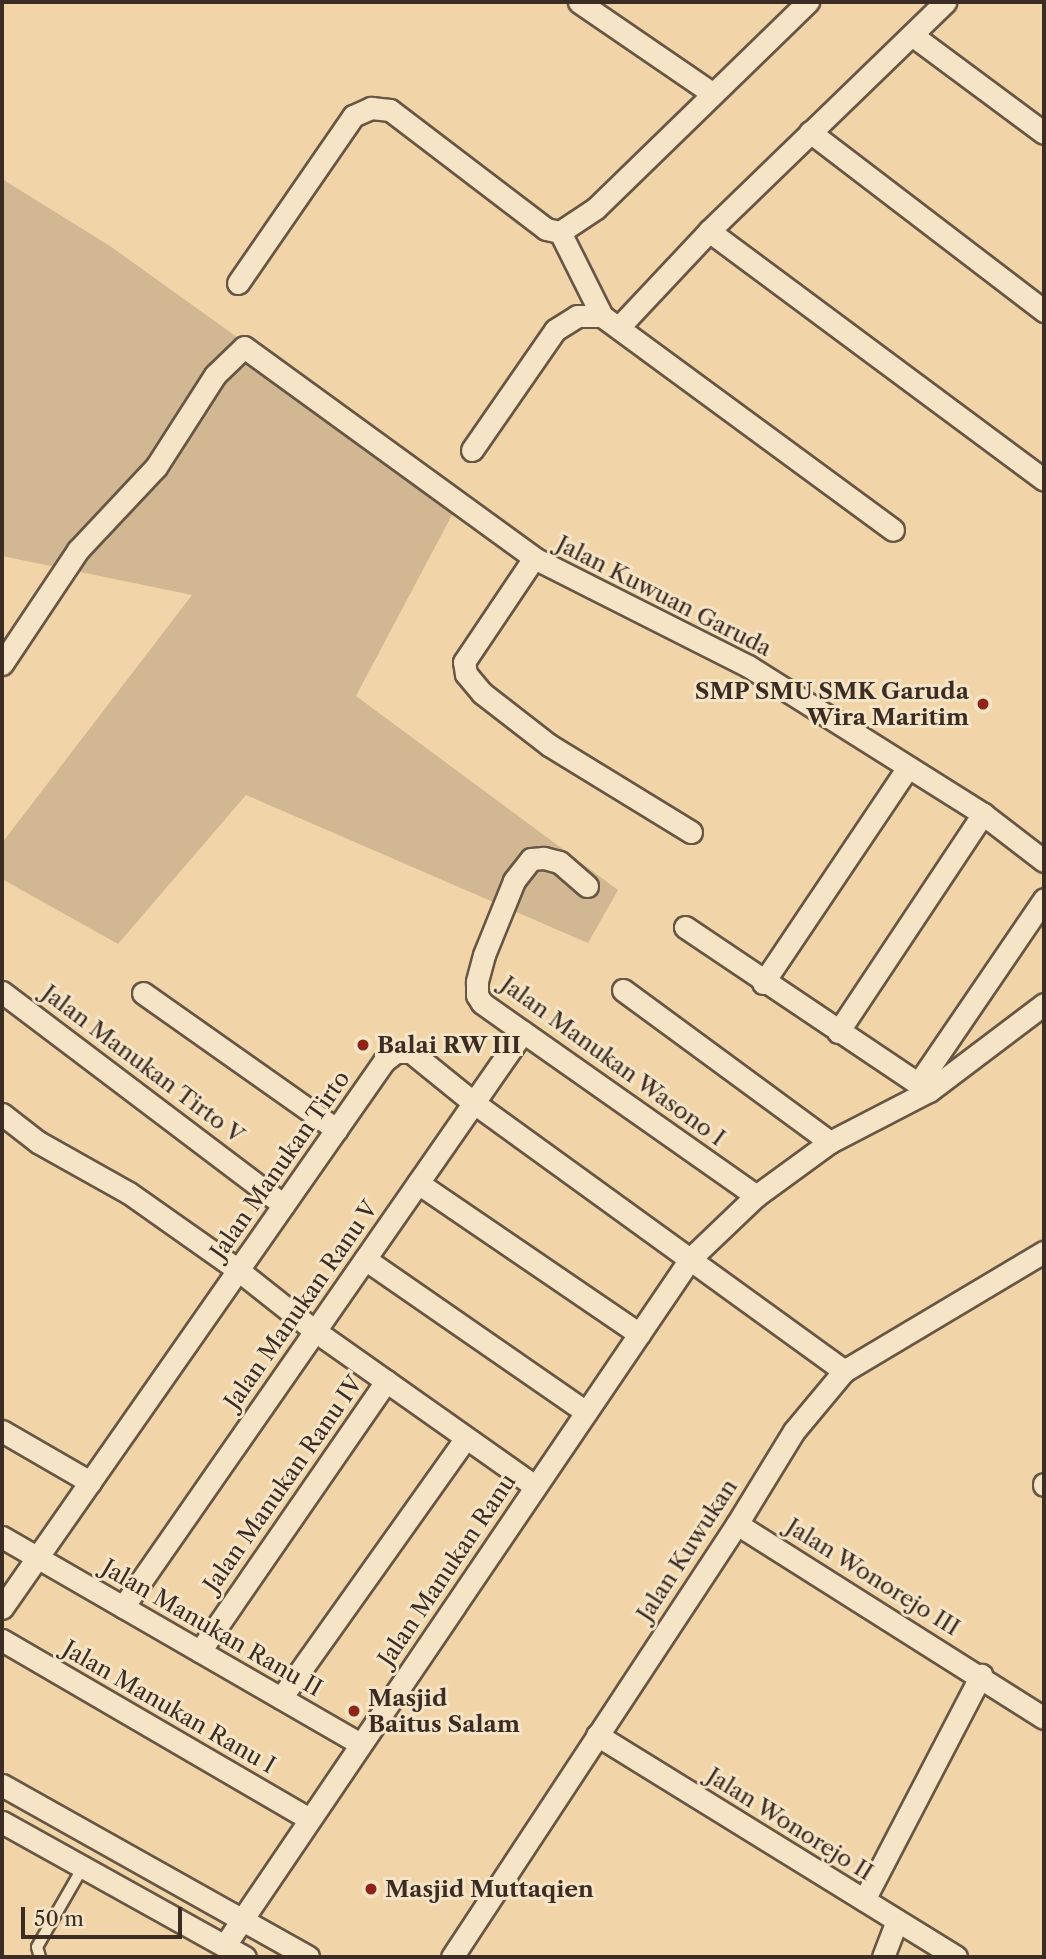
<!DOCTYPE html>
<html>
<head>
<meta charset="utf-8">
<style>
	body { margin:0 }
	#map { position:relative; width:1046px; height:1959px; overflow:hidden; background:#f1d5a8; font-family:"Libre Caslon Text",serif }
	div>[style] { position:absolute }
	.green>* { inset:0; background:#d2b892 }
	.roads { filter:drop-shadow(2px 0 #685645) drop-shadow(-2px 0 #685645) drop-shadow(0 2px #685645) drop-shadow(0 -2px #685645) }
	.lane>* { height:10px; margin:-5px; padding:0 5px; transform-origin:5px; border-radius:5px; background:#f6e4c6 }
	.street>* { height:21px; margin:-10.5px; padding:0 10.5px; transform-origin:10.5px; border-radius:10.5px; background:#f6e4c6 }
	.dots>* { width:19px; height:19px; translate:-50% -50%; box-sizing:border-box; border:4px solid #f6e4c6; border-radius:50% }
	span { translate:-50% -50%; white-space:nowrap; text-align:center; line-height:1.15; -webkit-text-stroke:6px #f6e4c6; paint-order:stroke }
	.street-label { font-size:23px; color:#3b2c24 }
	.poi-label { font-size:23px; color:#3b2c24; font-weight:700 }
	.right { translate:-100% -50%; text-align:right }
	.left { translate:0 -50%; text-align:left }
	.frame { position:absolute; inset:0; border:4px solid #3b2c24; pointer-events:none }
	.scale { position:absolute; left:21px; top:1907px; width:161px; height:32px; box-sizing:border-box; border:4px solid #3b2c24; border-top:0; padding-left:9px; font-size:21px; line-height:24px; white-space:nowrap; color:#3b2c24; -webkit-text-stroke:5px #f6e4c6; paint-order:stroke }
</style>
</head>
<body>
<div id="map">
	<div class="green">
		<div style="clip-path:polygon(2px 179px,110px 246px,461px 498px,356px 696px,618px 890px,588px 943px,246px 795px,118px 944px,2px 879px,2px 843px,192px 595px,2px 556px)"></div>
	</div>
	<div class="roads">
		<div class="lane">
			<div style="left:40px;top:1957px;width:10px;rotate:-107deg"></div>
			<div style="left:37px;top:1947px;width:92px;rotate:-60.1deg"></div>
		</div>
		<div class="street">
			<div style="left:579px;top:2px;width:161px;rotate:34.4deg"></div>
			<div style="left:912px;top:35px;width:164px;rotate:36.6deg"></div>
			<div style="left:810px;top:132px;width:295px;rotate:37.4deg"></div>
			<div style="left:709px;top:231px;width:417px;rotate:36.6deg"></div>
			<div style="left:560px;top:232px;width:94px;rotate:63.4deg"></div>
			<div style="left:238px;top:283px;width:203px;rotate:-55.4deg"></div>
			<div style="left:353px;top:116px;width:20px;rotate:-24deg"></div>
			<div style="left:371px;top:108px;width:19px;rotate:6deg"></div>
			<div style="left:390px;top:110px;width:196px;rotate:37.3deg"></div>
			<div style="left:546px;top:229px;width:14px;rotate:12deg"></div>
			<div style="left:560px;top:232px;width:43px;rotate:-33.7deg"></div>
			<div style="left:596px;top:208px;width:296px;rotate:-44.2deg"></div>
			<div style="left:619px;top:327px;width:132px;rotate:-46.8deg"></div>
			<div style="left:709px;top:231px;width:329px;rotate:-44.1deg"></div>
			<div style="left:472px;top:450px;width:146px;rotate:-55.3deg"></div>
			<div style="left:555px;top:330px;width:26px;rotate:-32deg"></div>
			<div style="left:577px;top:316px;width:25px"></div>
			<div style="left:602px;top:316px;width:361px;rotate:36.3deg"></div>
			<div style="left:2px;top:664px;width:137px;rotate:-56.3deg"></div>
			<div style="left:78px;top:550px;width:114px;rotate:-46.8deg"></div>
			<div style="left:156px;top:467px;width:109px;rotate:-57.3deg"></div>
			<div style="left:215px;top:375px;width:40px;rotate:-44deg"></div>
			<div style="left:244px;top:347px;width:359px;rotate:36deg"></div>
			<div style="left:691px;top:832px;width:167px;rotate:-148.5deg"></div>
			<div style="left:549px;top:745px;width:85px;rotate:-142.2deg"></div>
			<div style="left:482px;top:693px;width:25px;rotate:-130deg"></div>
			<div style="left:466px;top:674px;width:12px;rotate:-99deg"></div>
			<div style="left:464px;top:662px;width:125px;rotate:-56.1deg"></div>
			<div style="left:534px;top:558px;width:240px;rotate:26.8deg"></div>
			<div style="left:748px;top:666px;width:278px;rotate:32.2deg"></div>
			<div style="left:983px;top:814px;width:77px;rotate:37.6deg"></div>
			<div style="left:587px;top:886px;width:37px;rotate:-139deg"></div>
			<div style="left:559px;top:862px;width:16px;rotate:-165deg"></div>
			<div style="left:544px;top:858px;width:13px;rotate:176deg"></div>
			<div style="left:531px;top:859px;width:28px;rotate:128deg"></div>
			<div style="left:514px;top:881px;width:80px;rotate:112.1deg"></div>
			<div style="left:484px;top:955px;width:28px;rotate:105deg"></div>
			<div style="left:477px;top:982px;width:13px;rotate:90deg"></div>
			<div style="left:477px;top:995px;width:9px;rotate:58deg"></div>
			<div style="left:482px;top:1003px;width:50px;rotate:35.3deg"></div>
			<div style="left:523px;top:1032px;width:285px;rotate:35.1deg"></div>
			<div style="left:685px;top:927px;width:294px;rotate:33.9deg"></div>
			<div style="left:763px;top:983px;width:260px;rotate:-56.1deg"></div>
			<div style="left:623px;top:990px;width:257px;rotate:36.3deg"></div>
			<div style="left:2px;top:992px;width:353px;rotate:37.1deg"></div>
			<div style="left:143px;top:993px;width:237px;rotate:35.2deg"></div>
			<div style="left:838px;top:1032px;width:262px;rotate:-56.4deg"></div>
			<div style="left:918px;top:1084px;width:224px;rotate:-55.7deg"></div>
			<div style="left:2px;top:1114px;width:46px;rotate:37.9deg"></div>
			<div style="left:38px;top:1142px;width:104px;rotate:29.3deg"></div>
			<div style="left:129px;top:1193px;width:133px;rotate:35.2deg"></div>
			<div style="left:238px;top:1270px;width:98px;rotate:38.4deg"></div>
			<div style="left:315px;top:1331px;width:269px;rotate:35.2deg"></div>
			<div style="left:418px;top:1183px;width:268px;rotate:34.3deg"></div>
			<div style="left:365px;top:1259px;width:269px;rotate:34.7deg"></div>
			<div style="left:2px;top:1431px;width:102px;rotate:30.1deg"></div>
			<div style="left:1044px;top:1485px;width:1px;rotate:-90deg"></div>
			<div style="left:737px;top:1524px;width:363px;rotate:32.3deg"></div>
			<div style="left:2px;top:1537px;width:414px;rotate:30deg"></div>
			<div style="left:123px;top:1607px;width:700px;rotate:-55.18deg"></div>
			<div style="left:2px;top:1608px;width:667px;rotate:-55.07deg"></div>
			<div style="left:384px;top:1061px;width:15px;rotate:-37deg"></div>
			<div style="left:396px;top:1052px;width:15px"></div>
			<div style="left:411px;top:1052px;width:81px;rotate:39deg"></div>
			<div style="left:474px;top:1103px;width:457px;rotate:35.9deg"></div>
			<div style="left:2px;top:1640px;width:355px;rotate:30.2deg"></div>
			<div style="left:200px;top:1651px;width:328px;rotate:-55.4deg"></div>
			<div style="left:281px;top:1698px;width:318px;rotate:-54.6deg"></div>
			<div style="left:597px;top:1735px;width:422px;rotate:31.7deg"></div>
			<div style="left:2px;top:1785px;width:351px;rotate:29.3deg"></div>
			<div style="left:2px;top:1822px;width:278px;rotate:29.1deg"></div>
			<div style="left:864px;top:1900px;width:254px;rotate:-62.5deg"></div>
			<div style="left:225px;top:1945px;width:829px;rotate:-55.87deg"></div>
			<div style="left:690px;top:1259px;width:91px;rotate:-43.7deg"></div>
			<div style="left:756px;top:1196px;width:92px;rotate:-36.1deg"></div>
			<div style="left:830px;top:1142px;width:111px;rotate:-27.3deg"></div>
			<div style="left:929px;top:1091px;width:144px;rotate:-37.1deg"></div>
			<div style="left:452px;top:1957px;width:518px;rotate:-56.65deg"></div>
			<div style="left:737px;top:1524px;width:109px;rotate:-58.5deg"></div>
			<div style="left:794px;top:1431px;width:78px;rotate:-50.2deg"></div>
			<div style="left:844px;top:1371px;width:233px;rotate:-30.8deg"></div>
			<div style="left:883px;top:1957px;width:39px;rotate:-69deg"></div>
		</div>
	</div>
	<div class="dots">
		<div style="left:983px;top:704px;background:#8f2418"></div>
		<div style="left:363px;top:1045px;background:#8f2418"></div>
		<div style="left:354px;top:1711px;background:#8f2418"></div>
		<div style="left:371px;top:1889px;background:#8f2418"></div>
	</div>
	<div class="street-label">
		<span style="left:664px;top:596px;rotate:27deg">Jalan Kuwuan Garuda</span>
		<span style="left:613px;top:1061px;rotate:36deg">Jalan Manukan Wasono I</span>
		<span style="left:143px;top:1064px;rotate:37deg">Jalan Manukan Tirto V</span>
		<span style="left:280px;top:1165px;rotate:-55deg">Jalan Manukan Tirto</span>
		<span style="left:301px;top:1305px;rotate:-55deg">Jalan Manukan Ranu V</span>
		<span style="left:283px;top:1484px;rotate:-55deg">Jalan Manukan Ranu IV</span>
		<span style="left:687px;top:1550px;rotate:-57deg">Jalan Kuwukan</span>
		<span style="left:447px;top:1570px;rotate:-56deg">Jalan Manukan Ranu</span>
		<span style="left:873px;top:1577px;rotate:32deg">Jalan Wonorejo III</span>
		<span style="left:212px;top:1628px;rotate:30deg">Jalan Manukan Ranu II</span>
		<span style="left:169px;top:1707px;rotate:30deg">Jalan Manukan Ranu I</span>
		<span style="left:790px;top:1824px;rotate:32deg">Jalan Wonorejo II</span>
	</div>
	<div class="poi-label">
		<span class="right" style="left:969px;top:704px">SMP SMU SMK Garuda<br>Wira Maritim</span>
		<span class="left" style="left:377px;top:1045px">Balai RW III</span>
		<span class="left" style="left:368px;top:1711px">Masjid<br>Baitus Salam</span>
		<span class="left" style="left:385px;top:1889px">Masjid Muttaqien</span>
	</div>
	<div class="frame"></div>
	<div class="scale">50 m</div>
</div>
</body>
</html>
